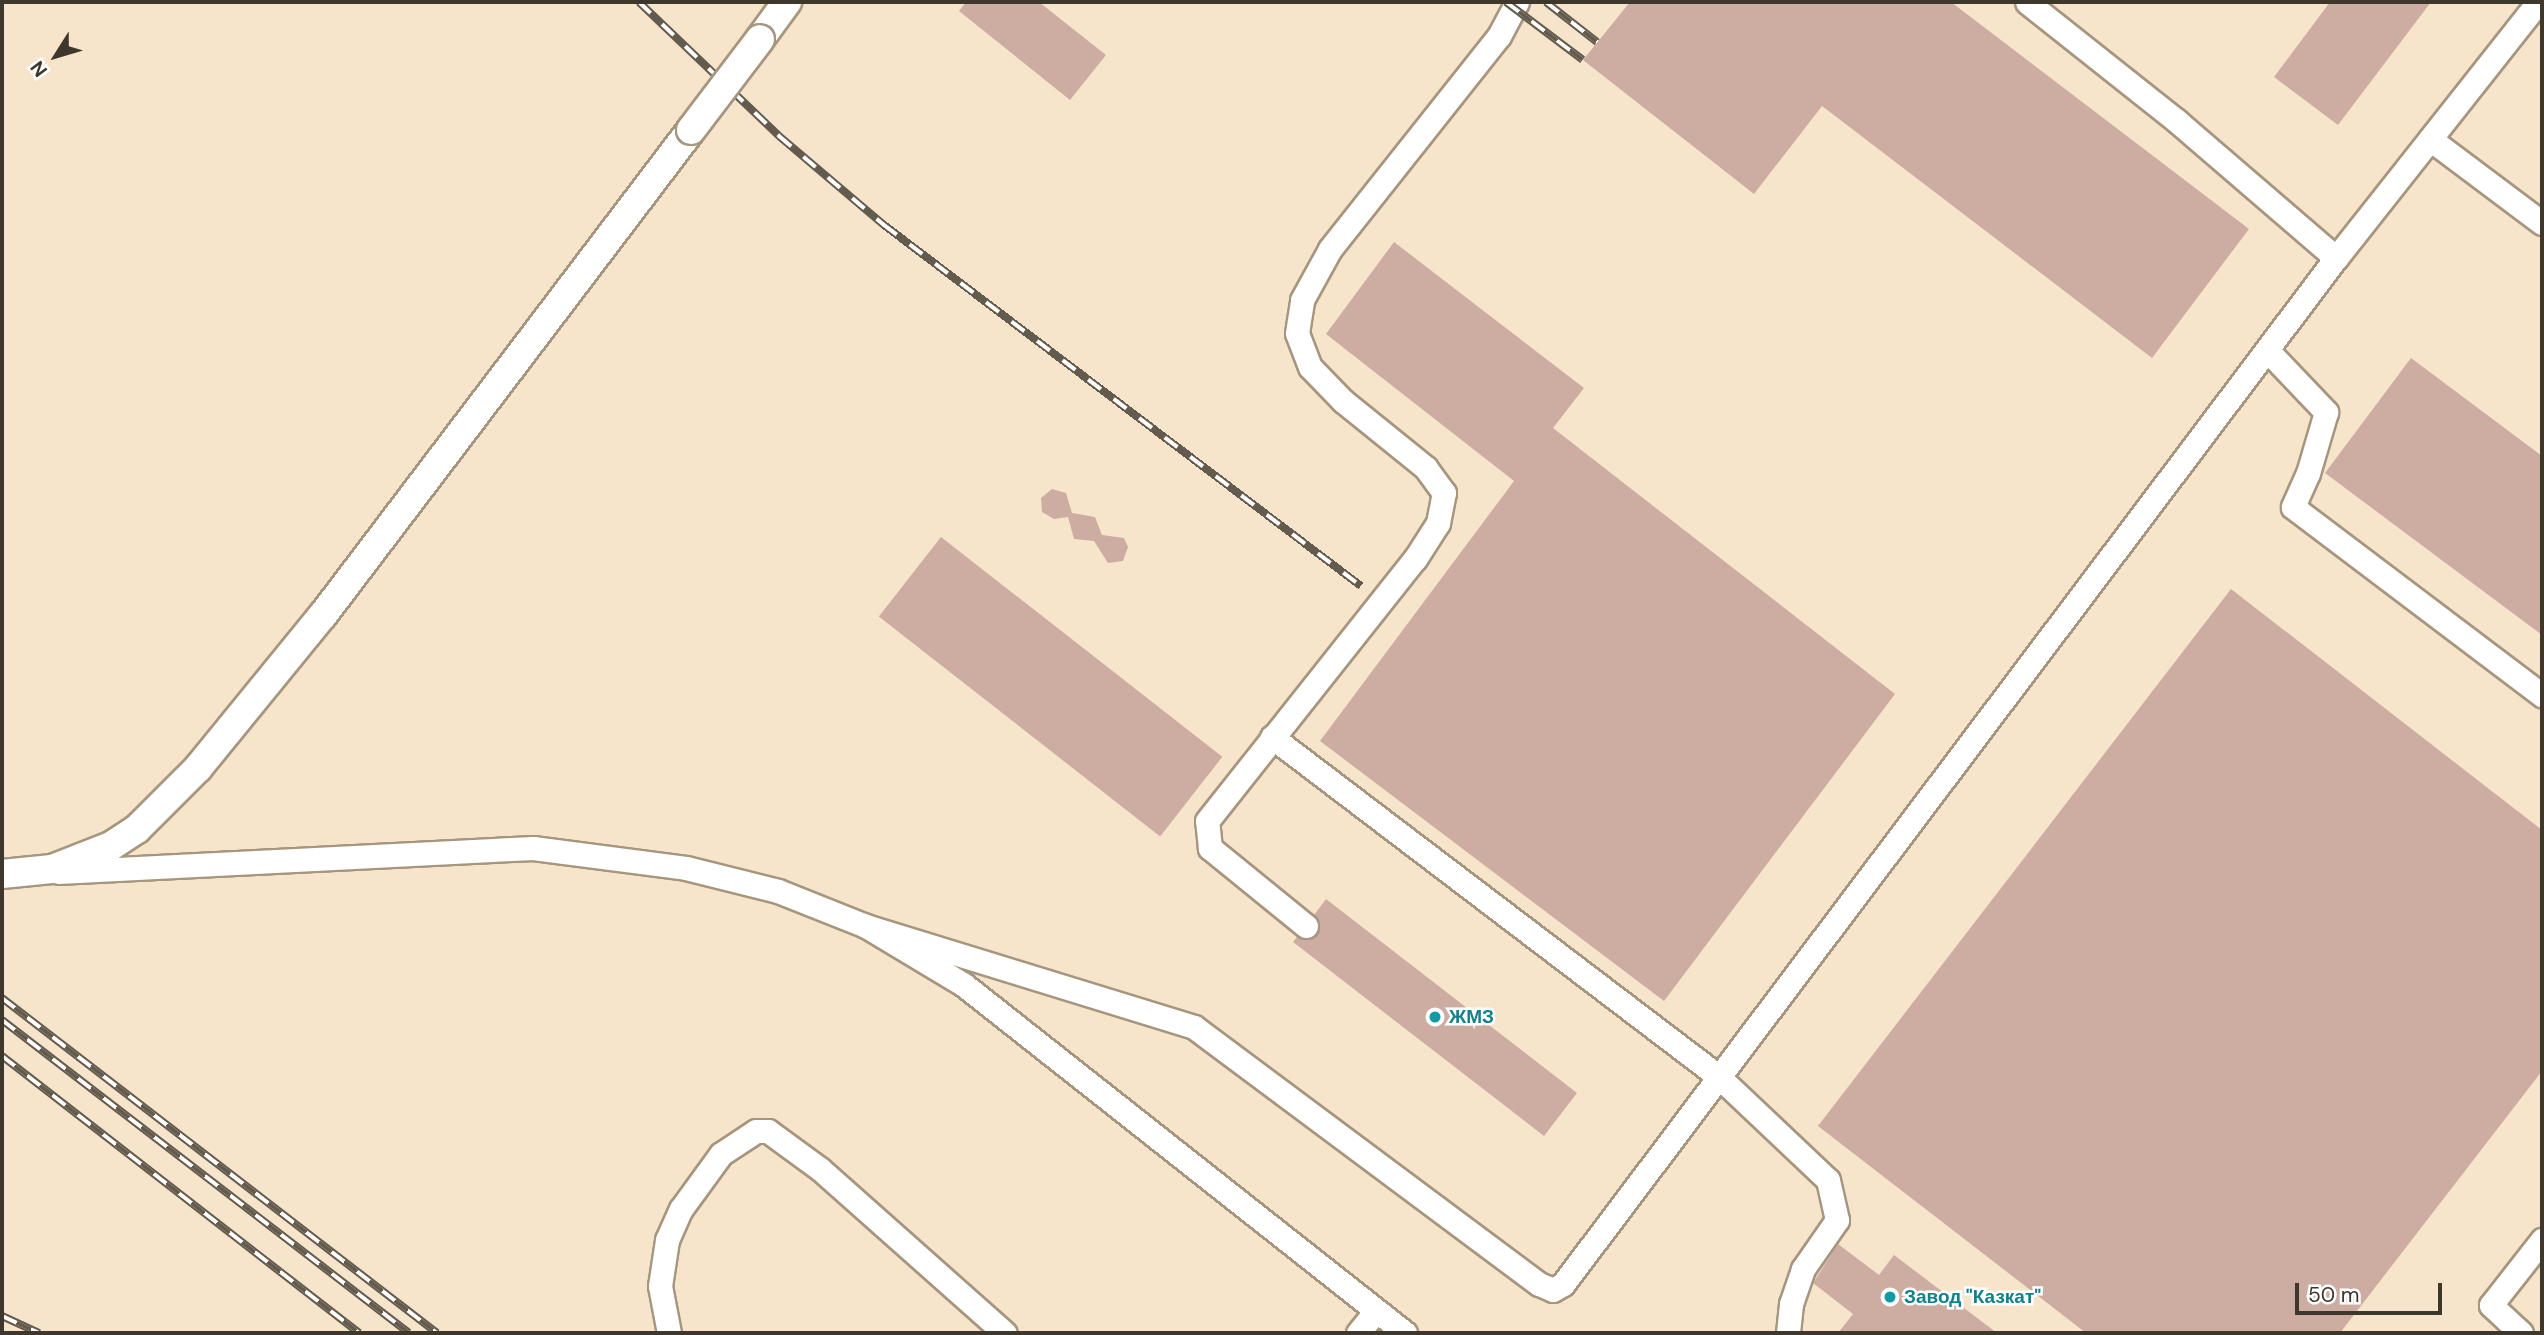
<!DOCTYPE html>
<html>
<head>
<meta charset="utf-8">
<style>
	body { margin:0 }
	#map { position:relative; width:2544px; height:1335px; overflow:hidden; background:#f7e5cb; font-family:"DM Sans",sans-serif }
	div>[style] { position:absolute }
	.building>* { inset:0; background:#cdada2; transform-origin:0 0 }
	.roads { filter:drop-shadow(2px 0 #a6967e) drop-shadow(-2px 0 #a6967e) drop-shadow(0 2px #a6967e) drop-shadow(0 -2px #a6967e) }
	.minor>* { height:23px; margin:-11.5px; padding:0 11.5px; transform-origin:11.5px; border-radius:11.5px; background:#fff }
	.major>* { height:28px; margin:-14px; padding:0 14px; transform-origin:14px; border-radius:14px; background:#fff }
	.rail>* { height:8px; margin-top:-4px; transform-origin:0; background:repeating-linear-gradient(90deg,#fff 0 16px,#635b4d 0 32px); box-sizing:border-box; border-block:2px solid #635b4d }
	.bridges { filter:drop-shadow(2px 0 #a6967e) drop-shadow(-2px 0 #a6967e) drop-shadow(0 2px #a6967e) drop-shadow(0 -2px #a6967e) }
	.major-bridge>* { height:28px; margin:-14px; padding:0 14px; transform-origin:14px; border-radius:14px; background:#fff }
	.dots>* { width:19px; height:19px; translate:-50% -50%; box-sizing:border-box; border:4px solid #fff; border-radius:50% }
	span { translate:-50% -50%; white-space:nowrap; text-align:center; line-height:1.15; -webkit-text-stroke:5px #fff; paint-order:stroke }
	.culture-label { font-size:19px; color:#0d838f; font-weight:700 }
	.left { translate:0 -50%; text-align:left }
	.frame { position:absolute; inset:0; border:4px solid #3d372c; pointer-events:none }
	.north { position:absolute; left:21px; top:21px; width:70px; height:70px; -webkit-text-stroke:5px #fff; paint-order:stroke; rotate:233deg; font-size:19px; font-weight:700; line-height:28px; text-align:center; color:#3d372c }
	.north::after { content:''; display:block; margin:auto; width:24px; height:32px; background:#3d372c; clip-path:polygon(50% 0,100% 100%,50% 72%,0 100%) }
	.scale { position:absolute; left:2295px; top:1283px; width:147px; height:32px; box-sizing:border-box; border:4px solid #3d372c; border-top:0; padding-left:9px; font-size:21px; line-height:24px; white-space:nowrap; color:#3d372c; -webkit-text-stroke:5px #fff; paint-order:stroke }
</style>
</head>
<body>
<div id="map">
	<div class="building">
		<div style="clip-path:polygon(966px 2px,1039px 2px,1106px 55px,1070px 100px,959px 11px)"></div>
		<div style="clip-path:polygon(1630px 2px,1951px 2px,2249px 229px,2152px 358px,1822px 106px,1754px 194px,1583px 60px)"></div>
		<div style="clip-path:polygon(2330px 2px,2431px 2px,2338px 125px,2274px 77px)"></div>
		<div style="clip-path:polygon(1394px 242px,1584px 388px,1553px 428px,1895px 694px,1664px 1001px,1320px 741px,1514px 481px,1326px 334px)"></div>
		<div style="clip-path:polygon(2411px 358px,2542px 456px,2542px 635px,2325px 473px)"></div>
		<div style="clip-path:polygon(1052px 489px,1066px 493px,1072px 513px,1095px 517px,1102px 535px,1124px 538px,1128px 547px,1123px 561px,1108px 563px,1094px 541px,1074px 539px,1068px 517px,1054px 519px,1042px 512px,1041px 498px)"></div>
		<div style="left:941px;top:537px;width:357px;height:101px;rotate:38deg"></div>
		<div style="clip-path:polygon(2231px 589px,2542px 830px,2542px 1071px,2340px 1333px,2086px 1333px,1818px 1126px)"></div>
		<div style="clip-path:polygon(1326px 899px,1577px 1093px,1544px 1136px,1293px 942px,1297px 937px,1310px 939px,1317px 934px,1319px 922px,1314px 915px)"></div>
		<div style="clip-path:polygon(1838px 1244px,1879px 1275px,1894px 1255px,1997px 1333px,1838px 1333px,1853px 1314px,1813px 1283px)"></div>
	</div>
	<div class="roads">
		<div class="minor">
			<div style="left:2430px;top:139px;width:140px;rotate:36.9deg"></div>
			<div style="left:2336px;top:258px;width:326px;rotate:-51.7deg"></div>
			<div style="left:2267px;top:350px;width:86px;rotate:46.4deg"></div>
			<div style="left:2326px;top:412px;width:64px;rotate:106.4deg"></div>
			<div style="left:2308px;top:473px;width:37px;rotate:114deg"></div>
			<div style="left:2293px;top:507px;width:312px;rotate:37.1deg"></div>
			<div style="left:1272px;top:737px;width:560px;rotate:37.24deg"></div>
			<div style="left:1718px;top:1076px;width:151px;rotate:43.4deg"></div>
			<div style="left:1828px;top:1180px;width:41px;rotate:77.3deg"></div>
			<div style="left:1837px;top:1220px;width:60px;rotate:124.8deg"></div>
			<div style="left:1803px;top:1269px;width:37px;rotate:109deg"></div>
			<div style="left:1791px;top:1304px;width:29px;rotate:96deg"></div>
			<div style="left:58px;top:872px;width:476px;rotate:-2.9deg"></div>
			<div style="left:533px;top:848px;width:154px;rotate:7.4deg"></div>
			<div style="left:686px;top:868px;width:95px;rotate:14deg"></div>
			<div style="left:778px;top:891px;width:95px;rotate:21.7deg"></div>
			<div style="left:866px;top:926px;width:114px;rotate:31deg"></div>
			<div style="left:964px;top:985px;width:562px;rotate:38.28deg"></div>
			<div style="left:866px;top:926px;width:343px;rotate:17.1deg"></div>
			<div style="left:1194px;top:1027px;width:430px;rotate:36.7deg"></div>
			<div style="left:1539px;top:1284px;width:15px;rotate:23deg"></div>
			<div style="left:1553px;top:1290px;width:12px;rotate:-31deg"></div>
			<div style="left:1563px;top:1284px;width:1285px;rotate:-53.01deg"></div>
			<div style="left:2336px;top:258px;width:210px;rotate:-139.3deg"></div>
			<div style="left:2177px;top:121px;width:191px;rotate:-141.6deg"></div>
			<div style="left:1306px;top:926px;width:124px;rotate:-140.9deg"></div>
			<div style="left:1210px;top:848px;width:27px;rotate:-96deg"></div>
			<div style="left:1207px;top:821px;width:335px;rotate:-51.6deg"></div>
			<div style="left:1415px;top:559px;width:43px;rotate:-57.4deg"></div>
			<div style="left:1438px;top:523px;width:31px;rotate:-79deg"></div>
			<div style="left:1444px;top:493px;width:31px;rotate:-126deg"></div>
			<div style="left:1426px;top:468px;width:107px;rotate:-141.1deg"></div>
			<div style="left:1343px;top:401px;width:47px;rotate:-134.1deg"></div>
			<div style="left:1310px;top:367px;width:36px;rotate:-111deg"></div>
			<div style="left:1297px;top:333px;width:33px;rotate:-81deg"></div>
			<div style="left:1302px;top:300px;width:58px;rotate:-61.2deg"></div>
			<div style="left:1330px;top:249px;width:272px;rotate:-51.6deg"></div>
			<div style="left:1499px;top:36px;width:38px;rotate:-62deg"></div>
			<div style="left:669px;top:1333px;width:48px;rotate:-100.8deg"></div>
			<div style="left:660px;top:1286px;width:47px;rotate:-81.3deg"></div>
			<div style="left:667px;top:1240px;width:34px;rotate:-66deg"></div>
			<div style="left:681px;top:1209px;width:68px;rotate:-54deg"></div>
			<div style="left:721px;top:1154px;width:42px;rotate:-33.3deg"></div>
			<div style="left:756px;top:1131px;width:12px"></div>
			<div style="left:768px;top:1131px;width:64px;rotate:36.2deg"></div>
			<div style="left:820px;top:1169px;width:247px;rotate:41.6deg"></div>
			<div style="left:1358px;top:1333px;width:28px;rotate:-51deg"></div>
			<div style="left:2521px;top:1333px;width:41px;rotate:-137deg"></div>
			<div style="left:2491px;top:1305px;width:83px;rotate:-51.9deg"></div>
		</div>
		<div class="major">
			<div style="left:760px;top:39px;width:46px;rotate:-53.9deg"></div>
			<div style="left:2px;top:874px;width:50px;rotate:-5.7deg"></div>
			<div style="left:52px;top:869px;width:63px;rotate:-21.3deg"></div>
			<div style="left:111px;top:846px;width:31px;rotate:-33deg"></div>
			<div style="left:137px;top:829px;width:86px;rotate:-45deg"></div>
			<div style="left:198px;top:768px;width:198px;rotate:-50.8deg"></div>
			<div style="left:323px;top:615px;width:609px;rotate:-52.81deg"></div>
		</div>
	</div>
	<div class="rail">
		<div style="left:639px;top:2px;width:194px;rotate:43.7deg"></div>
		<div style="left:779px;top:136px;width:138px;rotate:40.3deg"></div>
		<div style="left:884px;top:225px;width:598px;rotate:37.12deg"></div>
		<div style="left:1506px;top:2px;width:96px;rotate:37deg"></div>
		<div style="left:1546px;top:2px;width:65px;rotate:38.1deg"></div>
		<div style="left:2px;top:998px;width:549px;rotate:37.6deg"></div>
		<div style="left:2px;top:1020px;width:513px;rotate:37.56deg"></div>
		<div style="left:2px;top:1056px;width:452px;rotate:37.8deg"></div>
		<div style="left:2px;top:1316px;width:41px;rotate:24.7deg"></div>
	</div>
	<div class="bridges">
		<div class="major-bridge">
			<div style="left:691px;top:130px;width:114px;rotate:-52.8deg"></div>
		</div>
	</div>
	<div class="dots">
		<div style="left:1435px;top:1017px;background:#0f9aa8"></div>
		<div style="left:1890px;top:1297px;background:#0f9aa8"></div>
	</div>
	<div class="culture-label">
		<span class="left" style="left:1449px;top:1017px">ЖМЗ</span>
		<span class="left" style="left:1904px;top:1297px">Завод "Казкат"</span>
	</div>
	<div class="frame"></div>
	<div class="north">N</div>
	<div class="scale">50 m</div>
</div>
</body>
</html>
